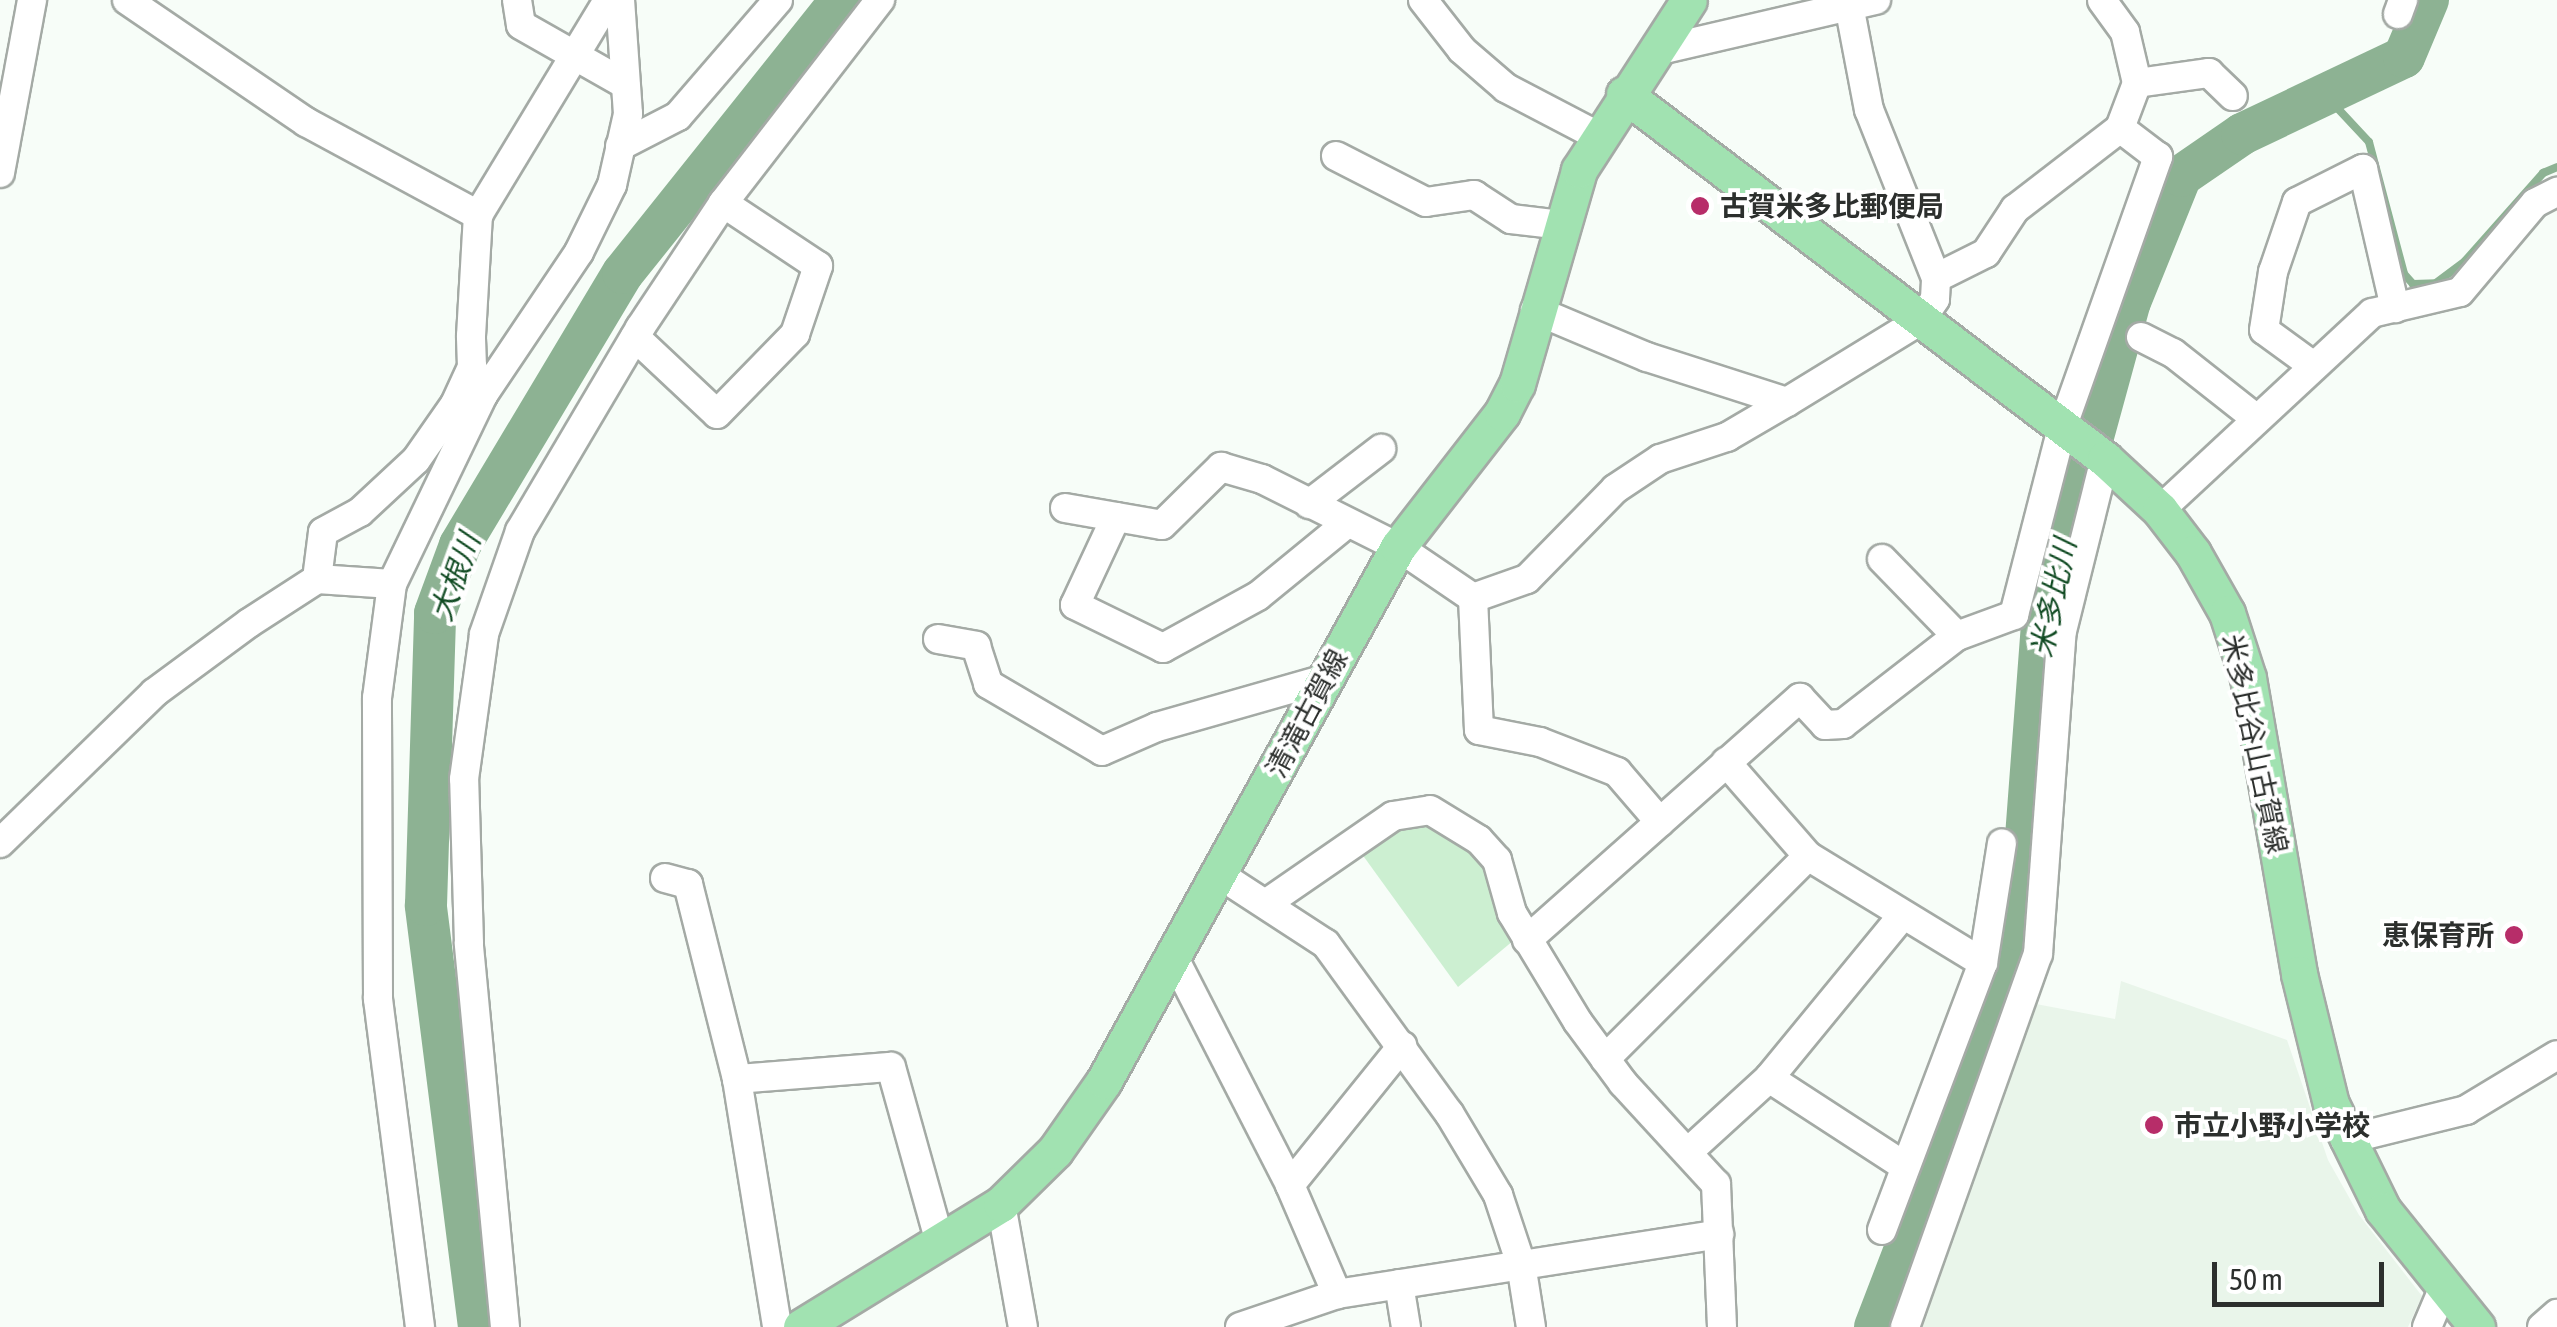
<!DOCTYPE html>
<html>
<head>
<meta charset="utf-8">
<style>
	body { margin:0 }
	#map { position:relative; width:2557px; height:1327px; overflow:hidden; background:#f7fdf8; font-family:"Asap Condensed","Noto Sans JP",sans-serif }
	div>[style] { position:absolute }
	.built>* { inset:0; background:#e9f5ea }
	.green>* { inset:0; background:#ccefd1 }
	.stream>* { height:8px; margin:-4px; padding:0 4px; transform-origin:4px; border-radius:4px; background:#8db293 }
	.river>* { height:42px; margin:-21px; padding:0 21px; transform-origin:21px; border-radius:21px; background:#8db293 }
	.roads { filter:drop-shadow(2px 0 #a4aaa5) drop-shadow(-2px 0 #a4aaa5) drop-shadow(0 2px #a4aaa5) drop-shadow(0 -2px #a4aaa5) }
	.minor>* { height:28px; margin:-14px; padding:0 14px; transform-origin:14px; border-radius:14px; background:#fff }
	.major>* { height:35px; margin:-17.5px; padding:0 17.5px; transform-origin:17.5px; border-radius:17.5px; background:#a1e2b1 }
	.dots>* { width:28px; height:28px; translate:-50% -50%; box-sizing:border-box; border:5px solid #fff; border-radius:50% }
	span { translate:-50% -50%; white-space:nowrap; text-align:center; line-height:1.15; -webkit-text-stroke:8px #fff; paint-order:stroke }
	.poi-label { font-size:28px; color:#2c2f2d; font-weight:700 }
	.left { translate:0 -50%; text-align:left }
	.right { translate:-100% -50%; text-align:right }
	.street-label { font-size:28px; color:#2c2f2d }
	.water-label { font-size:30px; color:#114b23; font-style:italic }
	.scale { position:absolute; left:2212px; top:1262px; width:172px; height:45px; box-sizing:border-box; border:5px solid #2c2f2d; border-top:0; padding-left:12px; font-size:30px; line-height:35px; white-space:nowrap; color:#2c2f2d; -webkit-text-stroke:8px #fff; paint-order:stroke }
</style>
</head>
<body>
<div id="map">
	<div class="built">
		<div style="clip-path:polygon(2121px 981px,2287px 1040px,2328px 1160px,2359px 1215px,2422px 1296px,2408px 1327px,1920px 1327px,2036px 1004px,2115px 1019px)"></div>
	</div>
	<div class="green">
		<div style="clip-path:polygon(1403px 820px,1431px 820px,1493px 867px,1514px 940px,1458px 987px,1359px 850px)"></div>
	</div>
	<div class="stream">
		<div style="left:2328px;top:98px;width:60px;rotate:47deg"></div>
		<div style="left:2369px;top:142px;width:137px;rotate:75.1deg"></div>
		<div style="left:2404px;top:274px;width:13px;rotate:48deg"></div>
		<div style="left:2413px;top:284px;width:23px;rotate:-2deg"></div>
		<div style="left:2436px;top:283px;width:36px;rotate:-37deg"></div>
		<div style="left:2465px;top:261px;width:118px;rotate:-48.4deg"></div>
		<div style="left:2543px;top:173px;width:15px;rotate:-23deg"></div>
	</div>
	<div class="river">
		<div style="left:479px;top:1327px;width:425px;rotate:-97.2deg"></div>
		<div style="left:426px;top:905px;width:292px;rotate:-88.2deg"></div>
		<div style="left:435px;top:613px;width:72px;rotate:-69.8deg"></div>
		<div style="left:460px;top:545px;width:317px;rotate:-59.1deg"></div>
		<div style="left:623px;top:273px;width:349px;rotate:-51.4deg"></div>
		<div style="left:1875px;top:1327px;width:344px;rotate:-69deg"></div>
		<div style="left:1998px;top:1006px;width:79px;rotate:-74.6deg"></div>
		<div style="left:2019px;top:930px;width:308px;rotate:-85.7deg"></div>
		<div style="left:2042px;top:623px;width:333px;rotate:-74.7deg"></div>
		<div style="left:2130px;top:302px;width:136px;rotate:-68deg"></div>
		<div style="left:2181px;top:176px;width:74px;rotate:-34.5deg"></div>
		<div style="left:2242px;top:134px;width:179px;rotate:-25.4deg"></div>
		<div style="left:2404px;top:57px;width:62px;rotate:-67.2deg"></div>
	</div>
	<div class="roads">
		<div class="minor">
			<div style="left:127px;top:0;width:217px;rotate:34.3deg"></div>
			<div style="left:306px;top:122px;width:196px;rotate:28.4deg"></div>
			<div style="left:517px;top:0;width:25px;rotate:81deg"></div>
			<div style="left:521px;top:25px;width:120px;rotate:29.6deg"></div>
			<div style="left:1423px;top:0;width:63px;rotate:52deg"></div>
			<div style="left:1462px;top:50px;width:58px;rotate:40.8deg"></div>
			<div style="left:1506px;top:88px;width:102px;rotate:27.6deg"></div>
			<div style="left:2398px;top:14px;width:15px;rotate:-70deg"></div>
			<div style="left:1656px;top:51px;width:226px;rotate:-13.1deg"></div>
			<div style="left:2137px;top:83px;width:73px;rotate:-7.9deg"></div>
			<div style="left:2209px;top:73px;width:33px;rotate:44deg"></div>
			<div style="left:620px;top:146px;width:65px;rotate:-27.3deg"></div>
			<div style="left:678px;top:116px;width:153px;rotate:-49.2deg"></div>
			<div style="left:1336px;top:156px;width:101px;rotate:27.1deg"></div>
			<div style="left:1426px;top:202px;width:49px;rotate:-8.3deg"></div>
			<div style="left:1474px;top:195px;width:44px;rotate:33deg"></div>
			<div style="left:1511px;top:219px;width:50px;rotate:6.8deg"></div>
			<div style="left:0;top:173px;width:176px;rotate:-79.5deg"></div>
			<div style="left:1936px;top:278px;width:56px;rotate:-26.6deg"></div>
			<div style="left:1986px;top:253px;width:53px;rotate:-56.6deg"></div>
			<div style="left:2015px;top:209px;width:133px;rotate:-37.6deg"></div>
			<div style="left:1535px;top:310px;width:121px;rotate:22.8deg"></div>
			<div style="left:1647px;top:357px;width:147px;rotate:17.8deg"></div>
			<div style="left:635px;top:337px;width:112px;rotate:43.2deg"></div>
			<div style="left:717px;top:414px;width:112px;rotate:-45.7deg"></div>
			<div style="left:795px;top:334px;width:72px;rotate:-71.3deg"></div>
			<div style="left:818px;top:266px;width:114px;rotate:-146.4deg"></div>
			<div style="left:2141px;top:337px;width:36px;rotate:27deg"></div>
			<div style="left:2173px;top:353px;width:103px;rotate:38.3deg"></div>
			<div style="left:2312px;top:365px;width:59px;rotate:-143.9deg"></div>
			<div style="left:2264px;top:330px;width:59px;rotate:-81.2deg"></div>
			<div style="left:2273px;top:272px;width:74px;rotate:-71.1deg"></div>
			<div style="left:2297px;top:202px;width:74px;rotate:-26.6deg"></div>
			<div style="left:2363px;top:169px;width:143px;rotate:77deg"></div>
			<div style="left:483px;top:395px;width:30px;rotate:-111deg"></div>
			<div style="left:472px;top:367px;width:31px;rotate:-92deg"></div>
			<div style="left:471px;top:336px;width:121px;rotate:-86.7deg"></div>
			<div style="left:478px;top:215px;width:251px;rotate:-58.8deg"></div>
			<div style="left:1309px;top:504px;width:91px;rotate:-37.4deg"></div>
			<div style="left:1065px;top:508px;width:98px;rotate:9.9deg"></div>
			<div style="left:1162px;top:525px;width:83px;rotate:-44.5deg"></div>
			<div style="left:1221px;top:467px;width:43px;rotate:16.3deg"></div>
			<div style="left:1262px;top:479px;width:152px;rotate:26.6deg"></div>
			<div style="left:1398px;top:547px;width:91px;rotate:34.2deg"></div>
			<div style="left:1473px;top:598px;width:57px;rotate:-19.4deg"></div>
			<div style="left:1527px;top:579px;width:126px;rotate:-45.6deg"></div>
			<div style="left:1615px;top:489px;width:54px;rotate:-33.7deg"></div>
			<div style="left:1660px;top:459px;width:71px;rotate:-18.2deg"></div>
			<div style="left:1727px;top:437px;width:69px;rotate:-30.3deg"></div>
			<div style="left:1787px;top:402px;width:157px;rotate:-31.5deg"></div>
			<div style="left:1921px;top:320px;width:25px;rotate:-56deg"></div>
			<div style="left:1935px;top:299px;width:21px;rotate:-87deg"></div>
			<div style="left:1936px;top:278px;width:181px;rotate:-111.7deg"></div>
			<div style="left:1869px;top:110px;width:112px;rotate:-100.8deg"></div>
			<div style="left:2160px;top:510px;width:289px;rotate:-42.9deg"></div>
			<div style="left:2372px;top:313px;width:90px;rotate:-13.4deg"></div>
			<div style="left:2460px;top:292px;width:116px;rotate:-49.9deg"></div>
			<div style="left:2535px;top:203px;width:25px;rotate:-27deg"></div>
			<div style="left:1116px;top:517px;width:97px;rotate:115deg"></div>
			<div style="left:1075px;top:605px;width:98px;rotate:26deg"></div>
			<div style="left:1163px;top:648px;width:108px;rotate:-28.7deg"></div>
			<div style="left:1258px;top:596px;width:114px;rotate:-39.3deg"></div>
			<div style="left:1882px;top:559px;width:107px;rotate:45.8deg"></div>
			<div style="left:317px;top:579px;width:47px;rotate:-82.7deg"></div>
			<div style="left:323px;top:532px;width:42px;rotate:-28.4deg"></div>
			<div style="left:360px;top:512px;width:76px;rotate:-42.9deg"></div>
			<div style="left:416px;top:460px;width:68px;rotate:-55.1deg"></div>
			<div style="left:455px;top:404px;width:41px;rotate:-65.3deg"></div>
			<div style="left:1473px;top:598px;width:132px;rotate:87.4deg"></div>
			<div style="left:1479px;top:730px;width:62px;rotate:11.1deg"></div>
			<div style="left:1540px;top:742px;width:83px;rotate:21.3deg"></div>
			<div style="left:1617px;top:772px;width:66px;rotate:49.3deg"></div>
			<div style="left:938px;top:639px;width:39px;rotate:10deg"></div>
			<div style="left:976px;top:646px;width:40px;rotate:72deg"></div>
			<div style="left:988px;top:684px;width:132px;rotate:30.4deg"></div>
			<div style="left:1102px;top:751px;width:60px;rotate:-23.6deg"></div>
			<div style="left:1157px;top:727px;width:175px;rotate:-15.9deg"></div>
			<div style="left:1726px;top:762px;width:125px;rotate:48.9deg"></div>
			<div style="left:1808px;top:856px;width:205px;rotate:31.4deg"></div>
			<div style="left:0;top:843px;width:215px;rotate:-44.2deg"></div>
			<div style="left:154px;top:693px;width:118px;rotate:-36.4deg"></div>
			<div style="left:249px;top:623px;width:81px;rotate:-32.9deg"></div>
			<div style="left:317px;top:579px;width:75px;rotate:3.8deg"></div>
			<div style="left:1220px;top:875px;width:126px;rotate:33.1deg"></div>
			<div style="left:1326px;top:944px;width:209px;rotate:54deg"></div>
			<div style="left:1449px;top:1113px;width:96px;rotate:59.1deg"></div>
			<div style="left:1498px;top:1195px;width:73px;rotate:71.6deg"></div>
			<div style="left:1521px;top:1264px;width:64px;rotate:81deg"></div>
			<div style="left:665px;top:878px;width:24px;rotate:15deg"></div>
			<div style="left:688px;top:884px;width:201px;rotate:75.9deg"></div>
			<div style="left:737px;top:1079px;width:251px;rotate:80.8deg"></div>
			<div style="left:1267px;top:903px;width:153px;rotate:-34.6deg"></div>
			<div style="left:1393px;top:816px;width:37px;rotate:-9deg"></div>
			<div style="left:1430px;top:810px;width:57px;rotate:31.5deg"></div>
			<div style="left:1479px;top:840px;width:27px;rotate:48deg"></div>
			<div style="left:1497px;top:860px;width:55px;rotate:74.2deg"></div>
			<div style="left:1512px;top:913px;width:127px;rotate:58.8deg"></div>
			<div style="left:1578px;top:1022px;width:76px;rotate:53.6deg"></div>
			<div style="left:1623px;top:1083px;width:137px;rotate:47.4deg"></div>
			<div style="left:1716px;top:1184px;width:143px;rotate:87.6deg"></div>
			<div style="left:1527px;top:940px;width:365px;rotate:-41.6deg"></div>
			<div style="left:1800px;top:698px;width:37px;rotate:47deg"></div>
			<div style="left:1825px;top:725px;width:18px;rotate:-3deg"></div>
			<div style="left:1843px;top:724px;width:144px;rotate:-37.7deg"></div>
			<div style="left:1957px;top:636px;width:61px;rotate:-20.2deg"></div>
			<div style="left:2014px;top:615px;width:193px;rotate:-75.6deg"></div>
			<div style="left:2062px;top:428px;width:288px;rotate:-70.5deg"></div>
			<div style="left:2158px;top:157px;width:48px;rotate:-142.7deg"></div>
			<div style="left:2120px;top:128px;width:48px;rotate:-69.3deg"></div>
			<div style="left:2137px;top:83px;width:52px;rotate:-103.2deg"></div>
			<div style="left:2125px;top:32px;width:39px;rotate:-126deg"></div>
			<div style="left:1174px;top:958px;width:255px;rotate:62.9deg"></div>
			<div style="left:1290px;top:1185px;width:119px;rotate:66.7deg"></div>
			<div style="left:1605px;top:1059px;width:287px;rotate:-45deg"></div>
			<div style="left:1769px;top:1078px;width:160px;rotate:33deg"></div>
			<div style="left:737px;top:1079px;width:154px;rotate:-4.5deg"></div>
			<div style="left:891px;top:1067px;width:182px;rotate:74.4deg"></div>
			<div style="left:2345px;top:1140px;width:125px;rotate:-13.9deg"></div>
			<div style="left:2466px;top:1110px;width:106px;rotate:-31.1deg"></div>
			<div style="left:1688px;top:1152px;width:110px;rotate:-42.4deg"></div>
			<div style="left:1769px;top:1078px;width:211px;rotate:-50.6deg"></div>
			<div style="left:1290px;top:1185px;width:179px;rotate:-51.1deg"></div>
			<div style="left:1001px;top:1204px;width:125px;rotate:79.9deg"></div>
			<div style="left:1882px;top:1230px;width:285px;rotate:-69.3deg"></div>
			<div style="left:1983px;top:963px;width:121px;rotate:-81deg"></div>
			<div style="left:1399px;top:1284px;width:44px;rotate:80.8deg"></div>
			<div style="left:420px;top:1327px;width:331px;rotate:-97.3deg"></div>
			<div style="left:378px;top:999px;width:301px;rotate:-90.2deg"></div>
			<div style="left:377px;top:698px;width:115px;rotate:-82.5deg"></div>
			<div style="left:392px;top:584px;width:210px;rotate:-64.3deg"></div>
			<div style="left:483px;top:395px;width:172px;rotate:-56.1deg"></div>
			<div style="left:579px;top:252px;width:75px;rotate:-63.8deg"></div>
			<div style="left:612px;top:185px;width:73px;rotate:-77.3deg"></div>
			<div style="left:628px;top:114px;width:114px;rotate:-94deg"></div>
			<div style="left:505px;top:1327px;width:386px;rotate:-95.4deg"></div>
			<div style="left:469px;top:943px;width:164px;rotate:-91.7deg"></div>
			<div style="left:464px;top:779px;width:146px;rotate:-82.1deg"></div>
			<div style="left:484px;top:634px;width:109px;rotate:-70.7deg"></div>
			<div style="left:520px;top:531px;width:236px;rotate:-59.4deg"></div>
			<div style="left:640px;top:328px;width:150px;rotate:-56.4deg"></div>
			<div style="left:723px;top:203px;width:257px;rotate:-52.3deg"></div>
			<div style="left:1240px;top:1327px;width:102px;rotate:-18.8deg"></div>
			<div style="left:1337px;top:1294px;width:387px;rotate:-8.9deg"></div>
			<div style="left:1905px;top:1327px;width:396px;rotate:-70.4deg"></div>
			<div style="left:2038px;top:954px;width:324px;rotate:-85.8deg"></div>
			<div style="left:2062px;top:631px;width:177px;rotate:-76deg"></div>
			<div style="left:2427px;top:1327px;width:43px;rotate:-67deg"></div>
			<div style="left:2542px;top:1327px;width:20px;rotate:-41deg"></div>
		</div>
		<div class="major">
			<div style="left:1624px;top:94px;width:604px;rotate:37.19deg"></div>
			<div style="left:2105px;top:459px;width:75px;rotate:42.8deg"></div>
			<div style="left:2160px;top:510px;width:54px;rotate:52.5deg"></div>
			<div style="left:2193px;top:553px;width:69px;rotate:60.5deg"></div>
			<div style="left:2227px;top:613px;width:68px;rotate:72.1deg"></div>
			<div style="left:2248px;top:678px;width:300px;rotate:80.2deg"></div>
			<div style="left:2299px;top:974px;width:134px;rotate:76.2deg"></div>
			<div style="left:2331px;top:1104px;width:118px;rotate:63.9deg"></div>
			<div style="left:2383px;top:1210px;width:150px;rotate:51.2deg"></div>
			<div style="left:801px;top:1327px;width:235px;rotate:-31.6deg"></div>
			<div style="left:1001px;top:1204px;width:76px;rotate:-44.5deg"></div>
			<div style="left:1055px;top:1151px;width:85px;rotate:-55deg"></div>
			<div style="left:1104px;top:1081px;width:610px;rotate:-61.16deg"></div>
			<div style="left:1398px;top:547px;width:170px;rotate:-52.2deg"></div>
			<div style="left:1502px;top:413px;width:33px;rotate:-63deg"></div>
			<div style="left:1517px;top:384px;width:223px;rotate:-73.8deg"></div>
			<div style="left:1579px;top:170px;width:202px;rotate:-57.1deg"></div>
		</div>
	</div>
	<div class="dots">
		<div style="left:1700px;top:206px;background:#b72d69"></div>
		<div style="left:2514px;top:935px;background:#b72d69"></div>
		<div style="left:2154px;top:1125px;background:#b72d69"></div>
	</div>
	<div class="poi-label">
		<span class="left" style="left:1720px;top:206px">古賀米多比郵便局</span>
		<span class="right" style="left:2494px;top:935px">恵保育所</span>
		<span class="left" style="left:2174px;top:1125px">市立小野小学校</span>
	</div>
	<div class="street-label">
		<span style="left:1307px;top:713px;rotate:-62deg">清滝古賀線</span>
		<span style="left:2255px;top:744px;rotate:78deg">米多比谷山古賀線</span>
	</div>
	<div class="water-label">
		<span style="left:455px;top:577px;rotate:-70deg">大根川</span>
		<span style="left:2053px;top:598px;rotate:-78deg">米多比川</span>
	</div>
	<div class="scale">50 m</div>
</div>
</body>
</html>
